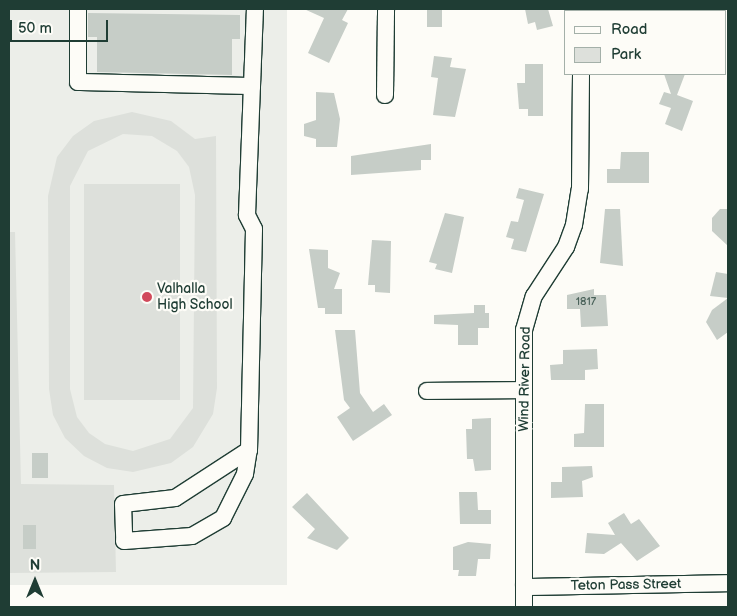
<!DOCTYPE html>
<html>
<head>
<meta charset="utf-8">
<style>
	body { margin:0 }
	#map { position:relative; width:737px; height:616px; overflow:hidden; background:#fdfcf7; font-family:"Balsamiq Sans",sans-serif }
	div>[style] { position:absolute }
	.built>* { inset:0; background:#eceee9; transform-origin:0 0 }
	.green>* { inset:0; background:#dde0db; transform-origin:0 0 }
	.building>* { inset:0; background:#c6cdc7; transform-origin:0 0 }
	.roads { filter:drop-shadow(1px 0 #1f3d34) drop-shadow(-1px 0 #1f3d34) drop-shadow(0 1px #1f3d34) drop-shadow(0 -1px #1f3d34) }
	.minor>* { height:16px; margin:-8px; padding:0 8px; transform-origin:8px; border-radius:8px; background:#fdfcf7 }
	.dots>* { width:14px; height:14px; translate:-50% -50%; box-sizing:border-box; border:2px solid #fdfcf7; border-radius:50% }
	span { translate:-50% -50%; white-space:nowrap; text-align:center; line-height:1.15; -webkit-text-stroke:4.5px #fdfcf7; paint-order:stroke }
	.number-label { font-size:11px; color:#496159 }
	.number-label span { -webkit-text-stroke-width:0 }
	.poi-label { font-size:14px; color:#1f3d34 }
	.left { translate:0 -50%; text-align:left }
	.street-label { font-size:14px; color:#1f3d34 }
	.frame { position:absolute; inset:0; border:10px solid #1f3d34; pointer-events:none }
	.legend { position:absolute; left:564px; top:10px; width:162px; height:65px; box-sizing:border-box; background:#fdfcf7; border:1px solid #a4b0a9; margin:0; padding:6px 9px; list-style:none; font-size:15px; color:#1f3d34 }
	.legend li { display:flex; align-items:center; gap:10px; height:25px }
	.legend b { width:25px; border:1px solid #a4b0a9 }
	.north { position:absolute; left:10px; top:556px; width:50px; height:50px; -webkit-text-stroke:4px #fdfcf7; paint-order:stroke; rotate:0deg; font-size:14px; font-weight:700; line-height:20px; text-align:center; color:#1f3d34 }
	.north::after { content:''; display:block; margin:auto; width:18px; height:22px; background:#1f3d34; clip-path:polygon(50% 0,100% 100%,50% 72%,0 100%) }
	.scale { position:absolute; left:10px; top:20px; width:98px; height:22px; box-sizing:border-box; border:2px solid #1f3d34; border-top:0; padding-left:6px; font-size:15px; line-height:18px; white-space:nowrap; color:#1f3d34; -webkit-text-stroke:4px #fdfcf7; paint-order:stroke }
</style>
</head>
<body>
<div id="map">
	<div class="built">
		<div style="left:9px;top:9px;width:278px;height:576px"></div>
	</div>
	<div class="green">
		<div style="clip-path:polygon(evenodd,132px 112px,171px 121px,195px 139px,216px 136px,217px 388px,213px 414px,193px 447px,171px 463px,133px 472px,107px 468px,84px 456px,65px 438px,53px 415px,49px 389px,48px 196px,57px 157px,73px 136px,94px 121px,132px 112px,123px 134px,152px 136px,177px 151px,189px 167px,195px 195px,193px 408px,170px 439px,133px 451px,105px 444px,89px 433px,77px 417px,70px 389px,70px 186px,88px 151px,123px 134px)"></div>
		<div style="left:180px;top:184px;width:216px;height:96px;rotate:90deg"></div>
		<div style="clip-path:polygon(9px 232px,15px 232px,21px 484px,114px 485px,116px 572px,9px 573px)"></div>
	</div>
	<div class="building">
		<div style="clip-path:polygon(304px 9px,348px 9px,342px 20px,348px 23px,329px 63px,308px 53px,324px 18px)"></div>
		<div style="left:427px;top:9px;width:15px;height:18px"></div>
		<div style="clip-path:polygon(525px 9px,548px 9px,553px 26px,537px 30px,535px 22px,528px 24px)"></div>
		<div style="clip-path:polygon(88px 13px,240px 15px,240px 39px,232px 39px,232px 75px,97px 72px,97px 37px,88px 37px)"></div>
		<div style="clip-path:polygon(434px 56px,452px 58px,450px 67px,466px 69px,455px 117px,433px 115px,438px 78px,431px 77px)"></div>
		<div style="clip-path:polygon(525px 64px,543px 64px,543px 116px,528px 116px,528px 109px,519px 109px,517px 83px,525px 83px)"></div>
		<div style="clip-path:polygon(664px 74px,685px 74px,677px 95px,693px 101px,682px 131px,665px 124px,671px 108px,659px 104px,664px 92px,671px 94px)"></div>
		<div style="clip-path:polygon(316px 92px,334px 93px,340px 119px,337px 147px,316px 147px,316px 139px,304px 136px,304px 124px,316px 120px)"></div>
		<div style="clip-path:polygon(431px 144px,431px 160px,421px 160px,421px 170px,351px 175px,351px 156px)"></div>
		<div style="clip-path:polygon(621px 152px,649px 152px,649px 183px,607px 183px,607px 169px,620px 169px)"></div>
		<div style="clip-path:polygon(519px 188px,544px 194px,526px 252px,511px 249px,514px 239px,506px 237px,511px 221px,518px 222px,524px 200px,516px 198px)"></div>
		<div style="clip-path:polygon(605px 209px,620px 209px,623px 266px,600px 263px)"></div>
		<div style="clip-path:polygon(720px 209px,728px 209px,728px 246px,712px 231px,712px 218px)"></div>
		<div style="clip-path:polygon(445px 213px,464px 217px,452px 273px,435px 269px,437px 264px,429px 262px)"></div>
		<div style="clip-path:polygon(372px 240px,391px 241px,390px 293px,375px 292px,375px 285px,368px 285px)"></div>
		<div style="clip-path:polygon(309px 249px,328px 250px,328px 268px,340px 273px,334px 289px,342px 289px,342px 314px,325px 314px,325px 308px,318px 308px)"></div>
		<div style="clip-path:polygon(716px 272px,728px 274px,728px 298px,710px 296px)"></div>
		<div style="clip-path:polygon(594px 289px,594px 295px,606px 295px,608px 326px,581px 327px,580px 309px,567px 309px,567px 295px)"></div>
		<div style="clip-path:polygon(728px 298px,728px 332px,717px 340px,706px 322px,712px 310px)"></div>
		<div style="clip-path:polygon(474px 305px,485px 305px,485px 313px,489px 313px,489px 328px,478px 328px,478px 345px,458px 345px,458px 325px,434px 324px,434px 315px,474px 313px)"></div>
		<div style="clip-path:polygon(335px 330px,355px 330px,360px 393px,373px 412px,384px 404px,392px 415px,353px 441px,337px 417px,350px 408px,344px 400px)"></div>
		<div style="clip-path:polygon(597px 349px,598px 369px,585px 370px,585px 380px,551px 380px,550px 365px,563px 364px,563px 350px)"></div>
		<div style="clip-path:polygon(585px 404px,604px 404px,604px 447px,574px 447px,574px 434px,584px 433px)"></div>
		<div style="clip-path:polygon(491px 418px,491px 470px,475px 471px,473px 459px,467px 459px,466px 429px,472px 429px,472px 419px)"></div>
		<div style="left:32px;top:453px;width:16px;height:25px"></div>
		<div style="clip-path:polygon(592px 466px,593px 477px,582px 481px,583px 497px,551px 498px,551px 482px,562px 482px,562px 467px)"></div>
		<div style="clip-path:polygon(459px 492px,477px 492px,478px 510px,491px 510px,491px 524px,460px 524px)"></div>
		<div style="clip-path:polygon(307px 493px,349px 538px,337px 550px,307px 538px,315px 529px,292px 507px)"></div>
		<div style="clip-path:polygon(624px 513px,631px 524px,639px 519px,660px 546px,637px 561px,621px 543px,604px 554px,585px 553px,587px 533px,615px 535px,608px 523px)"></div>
		<div style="left:23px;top:525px;width:13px;height:24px"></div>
		<div style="clip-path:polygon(468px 542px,491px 544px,490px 559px,478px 559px,476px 576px,458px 576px,459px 570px,453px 570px,453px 547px)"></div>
	</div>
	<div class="roads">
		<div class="minor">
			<div style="left:78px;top:9px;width:73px;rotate:90deg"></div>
			<div style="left:78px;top:82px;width:174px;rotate:1.3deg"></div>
			<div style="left:252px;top:86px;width:77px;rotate:-87.8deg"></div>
			<div style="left:581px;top:11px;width:2px;rotate:-90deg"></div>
			<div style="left:385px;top:95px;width:86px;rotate:-89.3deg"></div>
			<div style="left:427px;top:391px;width:97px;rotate:-0.6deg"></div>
			<div style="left:249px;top:450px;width:88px;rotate:147deg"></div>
			<div style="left:175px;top:498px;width:52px;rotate:173.4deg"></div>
			<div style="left:123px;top:504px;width:37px;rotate:88deg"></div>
			<div style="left:124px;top:541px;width:68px;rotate:-4.2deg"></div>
			<div style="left:192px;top:536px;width:36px;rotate:-30deg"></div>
			<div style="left:223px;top:518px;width:49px;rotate:-63.4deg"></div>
			<div style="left:245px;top:474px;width:24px;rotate:-81deg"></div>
			<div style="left:249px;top:450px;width:221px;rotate:-88.7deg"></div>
			<div style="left:254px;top:229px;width:16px;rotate:-117deg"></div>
			<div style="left:247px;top:215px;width:129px;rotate:-87.8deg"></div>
			<div style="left:524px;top:587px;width:204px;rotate:-1.1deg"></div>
			<div style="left:524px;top:607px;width:277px;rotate:-90deg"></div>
			<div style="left:524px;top:330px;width:35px;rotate:-74deg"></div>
			<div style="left:534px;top:296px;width:59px;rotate:-56.9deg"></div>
			<div style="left:566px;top:247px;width:23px;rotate:-70deg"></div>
			<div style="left:574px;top:225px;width:36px;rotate:-81deg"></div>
			<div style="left:580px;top:189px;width:115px;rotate:-89.5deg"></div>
		</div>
	</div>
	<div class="dots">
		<div style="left:147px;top:297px;background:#d1495b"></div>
	</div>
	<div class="number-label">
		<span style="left:586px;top:302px">1817</span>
	</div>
	<div class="poi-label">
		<span class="left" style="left:157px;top:297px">Valhalla<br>High School</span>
	</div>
	<div class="street-label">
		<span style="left:525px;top:379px;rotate:-89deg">Wind River Road</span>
		<span style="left:626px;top:585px;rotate:-1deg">Teton Pass Street</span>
	</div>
	<div class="frame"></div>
	<ul class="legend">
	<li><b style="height:6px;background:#fdfcf7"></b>Road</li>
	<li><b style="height:14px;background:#dde0db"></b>Park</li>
	</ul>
	<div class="north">N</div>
	<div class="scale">50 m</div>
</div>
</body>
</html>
